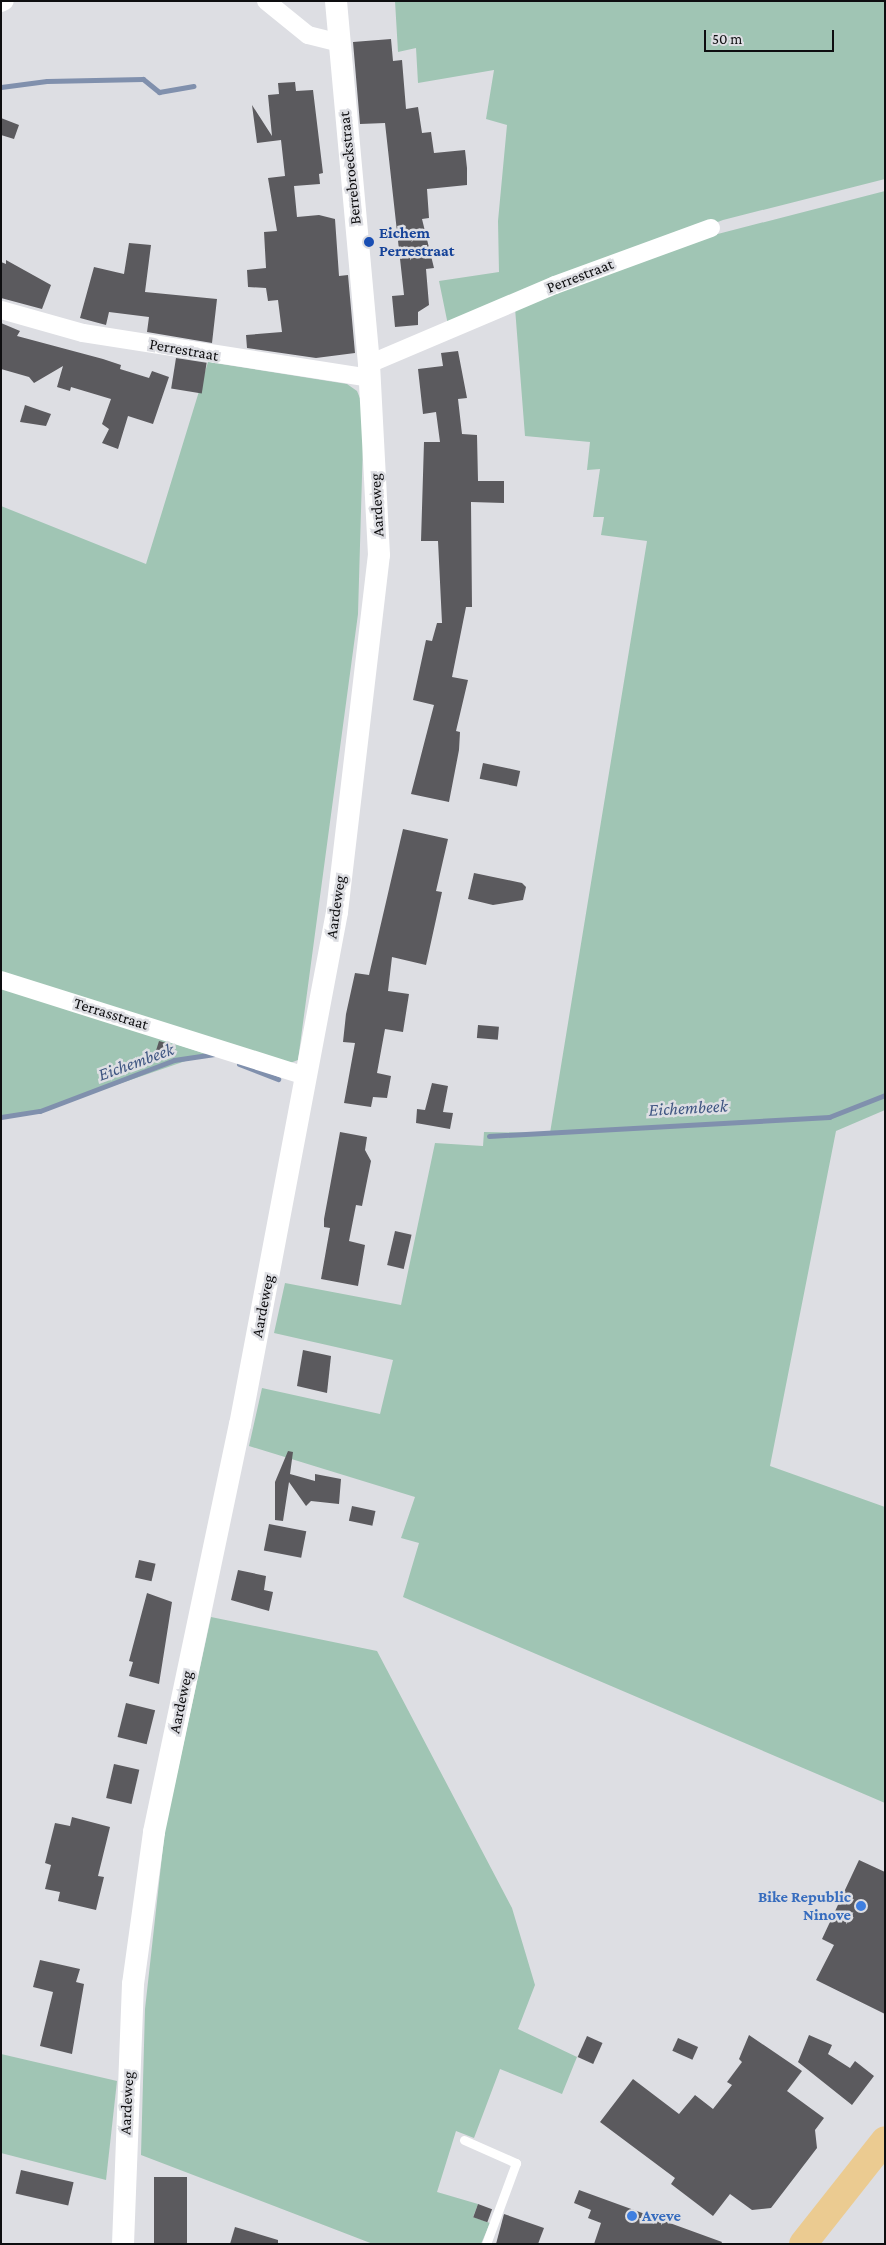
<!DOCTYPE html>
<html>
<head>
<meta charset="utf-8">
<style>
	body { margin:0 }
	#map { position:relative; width:886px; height:2245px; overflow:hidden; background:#dddee3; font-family:"Crimson Pro",serif }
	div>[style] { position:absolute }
	.green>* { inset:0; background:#a0c5b4 }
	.stream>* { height:5px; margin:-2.5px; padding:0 2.5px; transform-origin:2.5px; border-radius:2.5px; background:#8090ad }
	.building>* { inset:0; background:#5b5a5e; transform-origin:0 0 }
	.service>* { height:9px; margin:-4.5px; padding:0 4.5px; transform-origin:4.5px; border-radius:4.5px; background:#fff }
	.minor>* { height:18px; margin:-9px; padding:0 9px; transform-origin:9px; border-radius:9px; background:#fff }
	.tertiary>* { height:22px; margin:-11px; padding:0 11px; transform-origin:11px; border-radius:11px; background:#fff }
	.primary>* { height:28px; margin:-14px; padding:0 14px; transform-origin:14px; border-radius:14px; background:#ebcb91 }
	.dots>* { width:14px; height:14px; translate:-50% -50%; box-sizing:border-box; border:2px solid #dddee3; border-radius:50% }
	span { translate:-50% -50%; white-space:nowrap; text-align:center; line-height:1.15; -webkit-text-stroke:5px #dddee3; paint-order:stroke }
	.street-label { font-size:16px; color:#0e0e10 }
	.transit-label { font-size:16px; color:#164399; font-weight:700 }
	.left { translate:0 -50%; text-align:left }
	.shop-label { font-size:16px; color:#366cbe; font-weight:700 }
	.right { translate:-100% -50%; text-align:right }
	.water-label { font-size:18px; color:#3f5682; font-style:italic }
	.frame { position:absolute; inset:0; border:2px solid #0e0e10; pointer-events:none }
	.scale { position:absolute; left:704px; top:30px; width:130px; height:22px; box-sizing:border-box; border:2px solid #0e0e10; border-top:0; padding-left:6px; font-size:15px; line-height:18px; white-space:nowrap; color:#0e0e10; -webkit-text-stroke:4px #dddee3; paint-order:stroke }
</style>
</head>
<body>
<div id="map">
	<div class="green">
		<div style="clip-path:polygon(395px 1px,885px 1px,885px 179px,723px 220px,448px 325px,439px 281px,499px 272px,498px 221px,507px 125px,486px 119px,494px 70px,418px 83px,416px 48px,398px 52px)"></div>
		<div style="clip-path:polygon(885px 191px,885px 1110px,836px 1131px,770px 1466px,885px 1507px,885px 1803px,403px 1597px,419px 1543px,401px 1538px,415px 1497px,249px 1446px,262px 1388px,380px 1414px,393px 1360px,274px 1333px,285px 1283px,401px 1305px,435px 1143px,483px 1146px,484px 1132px,550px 1133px,647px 541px,601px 535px,604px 517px,593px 517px,600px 469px,587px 470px,590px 442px,525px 436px,515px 308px,710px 236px)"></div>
		<div style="clip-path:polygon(208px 362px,347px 384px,357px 391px,364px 408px,358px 614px,298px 1060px,290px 1063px,1px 972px,1px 506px,146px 564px)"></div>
		<div style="clip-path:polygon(1px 986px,206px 1054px,40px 1111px,1px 1117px)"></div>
		<div style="clip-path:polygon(211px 1617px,377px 1651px,512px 1908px,535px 1985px,518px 2029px,577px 2057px,562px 2094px,500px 2069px,474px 2138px,456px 2131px,437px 2192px,478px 2204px,473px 2217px,490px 2223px,481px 2244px,373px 2244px,141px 2155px,145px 2009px,165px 1829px)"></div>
		<div style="clip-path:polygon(1px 2054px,117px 2081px,106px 2180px,1px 2153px)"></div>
	</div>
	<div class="stream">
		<div style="left:1px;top:87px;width:46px;rotate:-7.4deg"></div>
		<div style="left:47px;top:81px;width:96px;rotate:-1.2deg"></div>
		<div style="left:143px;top:79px;width:21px;rotate:39deg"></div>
		<div style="left:159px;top:92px;width:35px;rotate:-10deg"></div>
		<div style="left:239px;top:1064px;width:42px;rotate:21deg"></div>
		<div style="left:1px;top:1117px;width:39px;rotate:-9deg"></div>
		<div style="left:40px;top:1111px;width:143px;rotate:-20.8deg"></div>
		<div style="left:174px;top:1060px;width:41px;rotate:-8.3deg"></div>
		<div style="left:489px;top:1136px;width:341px;rotate:-3.2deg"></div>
		<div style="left:829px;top:1117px;width:60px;rotate:-21.4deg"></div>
	</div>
	<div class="building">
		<div style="clip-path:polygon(391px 39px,393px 61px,402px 60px,406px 109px,418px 107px,422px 133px,431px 132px,434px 153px,465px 150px,467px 168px,467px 185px,427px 189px,429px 218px,422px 219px,434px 268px,426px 269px,429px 305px,418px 312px,418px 325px,395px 327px,392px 296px,404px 295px,385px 123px,360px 124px,353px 42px)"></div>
		<div style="clip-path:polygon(295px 82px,296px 91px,313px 90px,323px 173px,319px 174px,320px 184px,294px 186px,297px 217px,319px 215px,335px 219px,339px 276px,348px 275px,355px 353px,316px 358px,247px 348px,246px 335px,282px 332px,278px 300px,268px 301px,266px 288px,248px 287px,247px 270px,266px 268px,264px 232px,277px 231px,268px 178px,285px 176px,281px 140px,257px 143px,252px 105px,272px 136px,268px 95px,279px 94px,278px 83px)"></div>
		<div style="clip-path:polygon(1px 118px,19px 125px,14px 139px,1px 135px)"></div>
		<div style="clip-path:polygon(129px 243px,151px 245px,145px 292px,217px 299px,212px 343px,147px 332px,149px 317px,109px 312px,106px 325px,80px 318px,94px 267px,124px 274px)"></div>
		<div style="clip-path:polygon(6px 260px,51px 285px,42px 309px,1px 298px,1px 262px,6px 264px)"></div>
		<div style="clip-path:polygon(1px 323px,20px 331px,17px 336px,103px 359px,121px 365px,120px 369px,149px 378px,152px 371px,169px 377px,153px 424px,128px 416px,118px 449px,102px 443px,109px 429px,102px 424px,111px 399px,71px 387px,70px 391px,57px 387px,63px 366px,34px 383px,29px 377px,1px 369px)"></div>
		<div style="clip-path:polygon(458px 351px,467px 398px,458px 399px,462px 434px,477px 435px,478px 481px,504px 481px,504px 503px,471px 502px,472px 607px,466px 607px,452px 677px,468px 680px,456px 731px,460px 732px,459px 750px,449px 802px,411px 794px,434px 705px,413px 700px,426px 640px,432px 641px,437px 623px,442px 623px,438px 541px,421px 541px,424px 442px,440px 442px,436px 412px,423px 414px,418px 369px,443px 366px,441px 353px)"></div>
		<div style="left:176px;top:358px;width:31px;height:31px;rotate:9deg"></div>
		<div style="clip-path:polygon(25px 405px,51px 414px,46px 426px,20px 422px)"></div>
		<div style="left:483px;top:763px;width:38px;height:16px;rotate:12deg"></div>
		<div style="clip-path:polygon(403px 829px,448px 839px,436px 891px,442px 892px,426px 965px,392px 957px,388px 991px,409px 994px,403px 1032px,385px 1029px,377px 1073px,391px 1076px,387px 1098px,373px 1097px,371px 1107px,344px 1103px,355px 1043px,343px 1042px,346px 1014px,355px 973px,369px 975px)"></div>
		<div style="clip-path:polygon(474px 873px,522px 883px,526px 887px,523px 900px,493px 905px,468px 899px)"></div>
		<div style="left:478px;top:1025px;width:21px;height:13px;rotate:5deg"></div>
		<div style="clip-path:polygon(159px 1041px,170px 1044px,168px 1059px,154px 1057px)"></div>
		<div style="clip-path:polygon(432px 1083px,448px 1086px,443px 1112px,453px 1113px,450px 1129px,416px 1123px,417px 1109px,425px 1110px)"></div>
		<div style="clip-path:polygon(340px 1132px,367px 1137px,365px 1150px,371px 1161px,362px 1206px,356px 1205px,349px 1241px,365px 1245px,358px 1286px,321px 1279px,330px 1228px,324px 1227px,324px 1219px)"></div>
		<div style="left:395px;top:1231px;width:17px;height:35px;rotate:13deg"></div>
		<div style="clip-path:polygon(303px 1350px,331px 1356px,327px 1393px,297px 1386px)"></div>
		<div style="clip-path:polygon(288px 1451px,293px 1452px,290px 1474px,315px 1481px,315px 1474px,341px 1479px,339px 1504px,311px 1501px,306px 1506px,289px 1482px,283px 1521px,275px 1520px,275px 1482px)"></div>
		<div style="left:352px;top:1506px;width:24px;height:15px;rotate:12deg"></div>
		<div style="left:269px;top:1524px;width:38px;height:27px;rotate:11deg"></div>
		<div style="left:139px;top:1560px;width:17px;height:18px;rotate:13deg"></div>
		<div style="clip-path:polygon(238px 1570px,266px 1576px,264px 1590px,273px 1592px,269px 1611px,231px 1600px)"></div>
		<div style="clip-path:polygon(147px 1593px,172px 1602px,159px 1684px,129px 1676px,133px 1662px,129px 1661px)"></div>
		<div style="left:126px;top:1703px;width:30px;height:35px;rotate:14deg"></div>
		<div style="left:114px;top:1764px;width:26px;height:35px;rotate:13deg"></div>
		<div style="clip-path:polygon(72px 1817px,110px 1827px,98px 1876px,104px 1877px,96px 1910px,58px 1901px,60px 1892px,45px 1889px,51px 1865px,45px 1863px,55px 1823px,70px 1826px)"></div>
		<div style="clip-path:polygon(859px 1860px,885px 1872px,885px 2014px,816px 1980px,834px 1945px,822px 1939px)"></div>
		<div style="clip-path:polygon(40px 1960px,80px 1969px,76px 1982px,84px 1984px,72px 2054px,40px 2046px,53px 1992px,33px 1987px)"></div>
		<div style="clip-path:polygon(749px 2035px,802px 2071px,787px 2091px,824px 2118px,815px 2130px,817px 2148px,771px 2208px,752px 2210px,730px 2194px,713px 2216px,671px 2184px,675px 2178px,600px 2122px,633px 2079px,679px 2114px,695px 2095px,713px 2109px,732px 2085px,727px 2082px,742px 2062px,739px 2059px)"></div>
		<div style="clip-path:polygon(809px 2035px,832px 2045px,828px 2054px,850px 2068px,855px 2061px,874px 2076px,852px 2105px,798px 2062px)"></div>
		<div style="left:587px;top:2036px;width:17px;height:23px;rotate:24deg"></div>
		<div style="left:678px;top:2038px;width:22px;height:14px;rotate:24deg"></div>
		<div style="left:21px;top:2170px;width:54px;height:24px;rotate:13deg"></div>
		<div style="left:154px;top:2177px;width:33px;height:67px"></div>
		<div style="clip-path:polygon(579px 2190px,722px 2242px,721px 2244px,594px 2244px,601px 2223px,588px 2218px,591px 2210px,574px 2203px)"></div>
		<div style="left:478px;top:2204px;width:15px;height:14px;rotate:20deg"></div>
		<div style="clip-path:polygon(504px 2214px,544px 2228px,538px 2244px,496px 2244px)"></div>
		<div style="clip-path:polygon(235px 2227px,278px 2240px,278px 2244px,230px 2244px)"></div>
	</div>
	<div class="service">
		<div style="left:464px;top:2140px;width:57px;rotate:23.9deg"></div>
		<div style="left:516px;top:2163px;width:86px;rotate:110.3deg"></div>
	</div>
	<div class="minor">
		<div style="left:266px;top:1px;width:54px;rotate:39deg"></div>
		<div style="left:308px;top:35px;width:30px;rotate:14deg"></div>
		<div style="left:1px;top:3px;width:4px;rotate:-27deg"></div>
		<div style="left:1px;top:310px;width:85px;rotate:15.7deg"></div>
		<div style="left:83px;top:333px;width:290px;rotate:8.9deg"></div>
		<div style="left:369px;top:364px;width:202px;rotate:-23deg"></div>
		<div style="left:555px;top:285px;width:166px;rotate:-20.1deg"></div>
		<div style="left:1px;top:980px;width:320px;rotate:17.5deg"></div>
	</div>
	<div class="tertiary">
		<div style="left:123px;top:2244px;width:260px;rotate:-87.8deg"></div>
		<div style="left:133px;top:1984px;width:153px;rotate:-82.1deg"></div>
		<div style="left:154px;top:1832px;width:416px;rotate:-78.1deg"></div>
		<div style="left:240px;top:1425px;width:522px;rotate:-79.29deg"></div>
		<div style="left:337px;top:912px;width:359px;rotate:-83.3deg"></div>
		<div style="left:379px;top:555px;width:191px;rotate:-93deg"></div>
		<div style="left:369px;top:364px;width:364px;rotate:-95.2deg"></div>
	</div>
	<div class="primary">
		<div style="left:803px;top:2244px;width:132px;rotate:-51.7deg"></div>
	</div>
	<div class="dots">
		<div style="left:369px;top:242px;background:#1a4fb4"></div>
		<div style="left:861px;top:1906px;background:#3f7fe0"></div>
		<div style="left:632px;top:2216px;background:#3f7fe0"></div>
	</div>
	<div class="street-label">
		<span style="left:350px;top:168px;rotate:-96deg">Berrebroeckstraat</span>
		<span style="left:580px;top:276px;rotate:-21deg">Perrestraat</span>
		<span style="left:184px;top:350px;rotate:10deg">Perrestraat</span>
		<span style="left:377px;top:505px;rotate:-93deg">Aardeweg</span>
		<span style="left:336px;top:907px;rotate:-82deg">Aardeweg</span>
		<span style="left:111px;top:1014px;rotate:17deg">Terrasstraat</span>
		<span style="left:263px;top:1306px;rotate:-79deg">Aardeweg</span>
		<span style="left:181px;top:1702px;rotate:-78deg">Aardeweg</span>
		<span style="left:127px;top:2103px;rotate:-87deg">Aardeweg</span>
	</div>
	<div class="transit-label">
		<span class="left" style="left:379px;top:242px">Eichem<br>Perrestraat</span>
	</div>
	<div class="shop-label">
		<span class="right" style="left:851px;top:1906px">Bike Republic<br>Ninove</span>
		<span class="left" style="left:642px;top:2216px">Aveve</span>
	</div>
	<div class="water-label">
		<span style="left:136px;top:1062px;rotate:-20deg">Eichembeek</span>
		<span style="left:688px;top:1108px;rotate:-3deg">Eichembeek</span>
	</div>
	<div class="frame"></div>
	<div class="scale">50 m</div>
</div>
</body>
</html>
